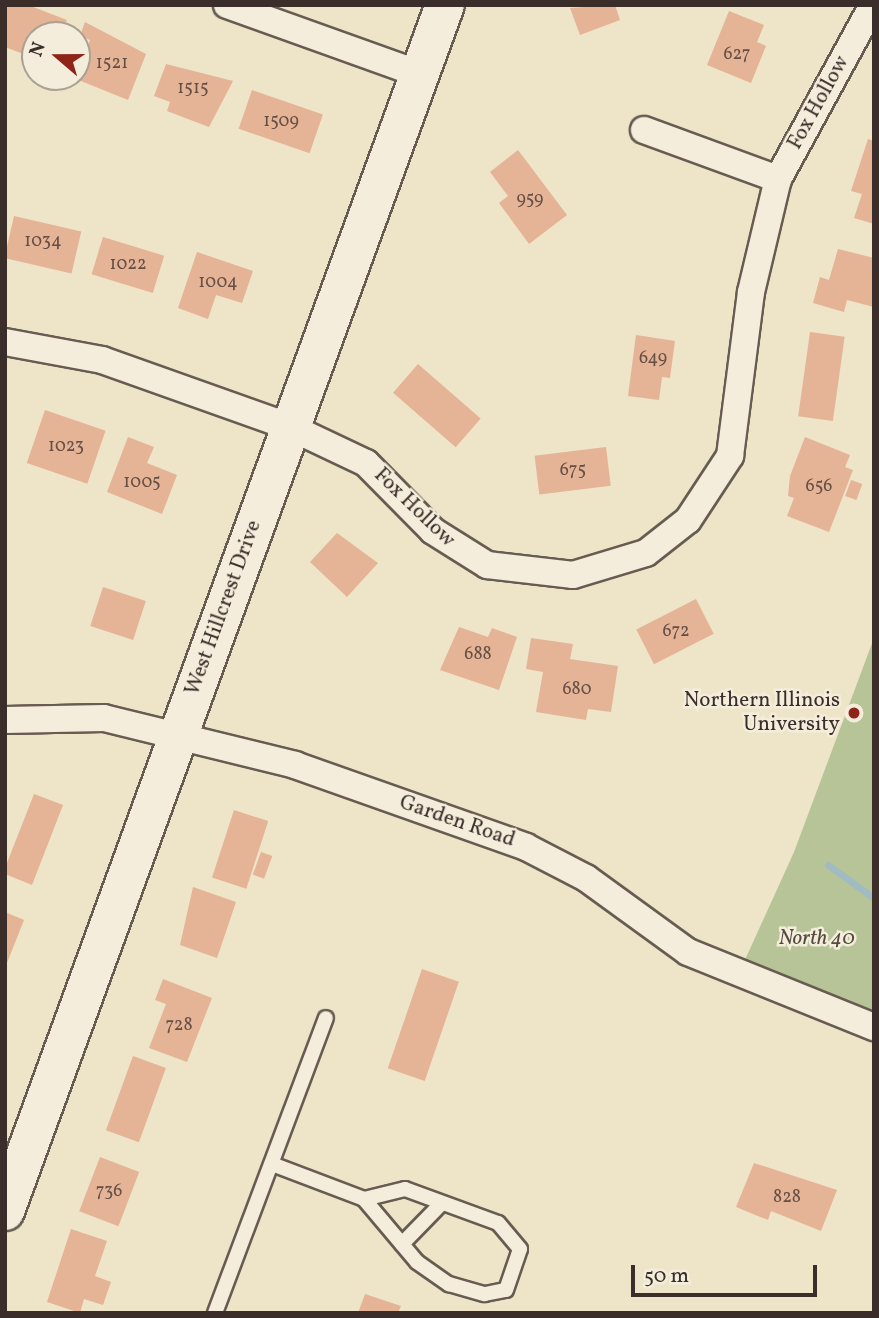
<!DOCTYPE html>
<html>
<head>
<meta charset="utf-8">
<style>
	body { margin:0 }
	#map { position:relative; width:879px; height:1318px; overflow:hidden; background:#eee4c8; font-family:Vollkorn,serif }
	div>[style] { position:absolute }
	.green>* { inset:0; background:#b7c497 }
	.stream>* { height:7px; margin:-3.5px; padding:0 3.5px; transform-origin:3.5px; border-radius:3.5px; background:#a0bbc1 }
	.building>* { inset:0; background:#e5b395; transform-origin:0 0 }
	.roads { filter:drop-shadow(2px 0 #685c52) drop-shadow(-2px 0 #685c52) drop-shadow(0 2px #685c52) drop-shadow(0 -2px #685c52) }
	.lane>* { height:14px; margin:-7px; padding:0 7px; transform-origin:7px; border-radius:7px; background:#f4eddb }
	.street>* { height:26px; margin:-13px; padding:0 13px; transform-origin:13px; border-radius:13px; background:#f4eddb }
	.secondary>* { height:38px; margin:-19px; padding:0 19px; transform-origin:19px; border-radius:19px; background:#f4eddb }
	.dots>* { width:19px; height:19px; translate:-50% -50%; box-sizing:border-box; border:4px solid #f4eddb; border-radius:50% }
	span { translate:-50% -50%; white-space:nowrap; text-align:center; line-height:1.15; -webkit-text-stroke:5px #f4eddb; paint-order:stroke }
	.number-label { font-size:18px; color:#664f45 }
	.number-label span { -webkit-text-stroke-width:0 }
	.street-label { font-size:21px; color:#3b2e2a }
	.poi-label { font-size:21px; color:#3b2e2a }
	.right { translate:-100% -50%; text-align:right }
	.park-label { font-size:21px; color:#544c40; font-style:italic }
	.frame { position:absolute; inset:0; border:7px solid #3b2e2a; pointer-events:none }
	.north { position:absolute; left:21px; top:21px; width:70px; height:70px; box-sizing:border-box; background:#f4eddb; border:2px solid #aaa194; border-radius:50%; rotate:290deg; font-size:19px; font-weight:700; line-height:28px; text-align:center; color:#3b2e2a }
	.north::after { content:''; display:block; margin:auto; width:24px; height:32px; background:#8f2418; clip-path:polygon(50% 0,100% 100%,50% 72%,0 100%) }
	.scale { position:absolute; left:631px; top:1265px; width:186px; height:32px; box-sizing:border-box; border:4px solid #3b2e2a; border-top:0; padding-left:9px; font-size:21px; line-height:24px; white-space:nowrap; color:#3b2e2a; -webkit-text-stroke:5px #f4eddb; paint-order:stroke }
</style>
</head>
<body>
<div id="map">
	<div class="green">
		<div style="clip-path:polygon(874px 638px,874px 1022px,739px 973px,794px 852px)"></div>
	</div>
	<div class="stream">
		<div style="left:828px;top:865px;width:57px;rotate:35.7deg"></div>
	</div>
	<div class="building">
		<div style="clip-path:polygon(5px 5px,28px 5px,67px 20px,61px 35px,35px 35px,26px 55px,5px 47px)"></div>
		<div style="clip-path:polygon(615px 5px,620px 20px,580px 35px,570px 8px)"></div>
		<div style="clip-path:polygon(729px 11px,764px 25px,757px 42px,766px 46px,751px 83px,707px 65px)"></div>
		<div style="clip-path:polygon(85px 22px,146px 54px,128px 100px,71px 77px,77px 77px,90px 40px,80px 36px)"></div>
		<div style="clip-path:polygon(166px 64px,233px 81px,209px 127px,167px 111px,170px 102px,154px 96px)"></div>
		<div style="left:252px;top:90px;width:75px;height:41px;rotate:19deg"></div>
		<div style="clip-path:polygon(868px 139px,874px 141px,874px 224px,854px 218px,862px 194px,851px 191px)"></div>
		<div style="clip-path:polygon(518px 150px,567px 215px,529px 244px,499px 203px,508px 196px,490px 172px)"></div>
		<div style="left:14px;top:216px;width:69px;height:43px;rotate:13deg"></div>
		<div style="left:103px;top:237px;width:64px;height:39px;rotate:17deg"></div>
		<div style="clip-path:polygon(838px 249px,874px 258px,874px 307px,847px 300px,844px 312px,813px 303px,820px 277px,829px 280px)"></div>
		<div style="clip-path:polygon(197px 252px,253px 271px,242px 303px,216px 295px,208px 319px,178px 308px)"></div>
		<div style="left:810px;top:332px;width:35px;height:85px;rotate:8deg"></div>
		<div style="clip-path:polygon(636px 335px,675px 341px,670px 378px,662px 377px,659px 400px,628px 396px)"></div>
		<div style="left:418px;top:364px;width:83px;height:38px;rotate:41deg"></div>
		<div style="left:45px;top:410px;width:64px;height:56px;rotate:19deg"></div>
		<div style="clip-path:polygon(128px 437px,154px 447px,147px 463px,177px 475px,162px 514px,107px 492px)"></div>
		<div style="clip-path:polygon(805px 437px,850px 455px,845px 467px,853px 470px,829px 532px,787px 516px,794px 498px,788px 496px,790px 476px)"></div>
		<div style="left:606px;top:447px;width:39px;height:72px;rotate:83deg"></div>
		<div style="left:851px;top:480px;width:12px;height:17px;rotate:20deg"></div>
		<div style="clip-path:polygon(337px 533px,378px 563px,347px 597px,310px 562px)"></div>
		<div style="left:103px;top:587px;width:45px;height:41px;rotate:18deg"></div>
		<div style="left:696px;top:599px;width:39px;height:67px;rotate:63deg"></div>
		<div style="clip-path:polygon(459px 627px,488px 637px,492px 628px,517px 637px,499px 690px,440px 670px)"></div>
		<div style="clip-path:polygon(531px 638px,573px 644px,570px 659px,618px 666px,611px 712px,588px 709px,586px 720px,536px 712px,543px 672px,526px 669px)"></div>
		<div style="clip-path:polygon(34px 794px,63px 805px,32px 885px,5px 874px,5px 868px)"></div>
		<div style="left:234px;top:810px;width:36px;height:71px;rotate:18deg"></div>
		<div style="left:261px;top:852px;width:12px;height:24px;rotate:20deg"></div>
		<div style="clip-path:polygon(193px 887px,236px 902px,217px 958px,180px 945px)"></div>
		<div style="clip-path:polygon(5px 912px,24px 920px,5px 968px)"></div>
		<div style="left:422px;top:969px;width:39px;height:105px;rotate:19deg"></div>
		<div style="clip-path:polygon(163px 979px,212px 998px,187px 1062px,149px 1048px,166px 1004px,155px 1000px)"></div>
		<div style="left:133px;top:1056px;width:35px;height:79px;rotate:20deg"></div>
		<div style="left:100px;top:1157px;width:42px;height:58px;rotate:21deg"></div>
		<div style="clip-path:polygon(754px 1163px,837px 1190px,821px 1231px,771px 1211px,768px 1220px,736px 1207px)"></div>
		<div style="clip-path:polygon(71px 1229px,107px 1241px,95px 1276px,111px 1282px,103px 1305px,84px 1299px,80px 1313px,47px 1302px)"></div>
		<div style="clip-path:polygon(365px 1294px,401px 1306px,398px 1313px,358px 1313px)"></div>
	</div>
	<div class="roads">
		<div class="lane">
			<div style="left:272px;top:1164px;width:98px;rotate:20.8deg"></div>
			<div style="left:364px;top:1199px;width:82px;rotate:49.9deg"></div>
			<div style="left:417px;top:1262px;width:39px;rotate:35deg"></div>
			<div style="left:449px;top:1284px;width:37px;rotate:16deg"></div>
			<div style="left:485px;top:1294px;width:21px;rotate:-11deg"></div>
			<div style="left:506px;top:1290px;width:43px;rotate:-71.1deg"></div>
			<div style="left:520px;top:1249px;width:34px;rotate:-130deg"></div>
			<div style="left:498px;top:1223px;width:99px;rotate:-159.9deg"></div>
			<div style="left:405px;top:1189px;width:42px;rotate:166.3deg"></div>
			<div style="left:402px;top:1244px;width:56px;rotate:-45.7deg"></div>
			<div style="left:215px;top:1313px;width:315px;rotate:-69.4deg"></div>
		</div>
		<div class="street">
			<div style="left:227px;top:5px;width:205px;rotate:19.7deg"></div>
			<div style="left:644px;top:130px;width:143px;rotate:20.1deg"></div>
			<div style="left:5px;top:342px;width:99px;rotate:10.5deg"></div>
			<div style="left:102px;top:360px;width:200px;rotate:19.6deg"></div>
			<div style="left:290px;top:427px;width:84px;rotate:25.3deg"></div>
			<div style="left:366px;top:463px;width:95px;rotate:45.4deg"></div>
			<div style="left:433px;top:531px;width:64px;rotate:32.2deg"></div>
			<div style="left:487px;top:565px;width:87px;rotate:6.6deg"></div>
			<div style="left:573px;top:575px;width:76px;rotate:-16.8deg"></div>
			<div style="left:646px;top:553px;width:53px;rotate:-38.2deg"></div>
			<div style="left:688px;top:520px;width:77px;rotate:-56.7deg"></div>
			<div style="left:730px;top:456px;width:165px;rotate:-82.7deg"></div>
			<div style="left:751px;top:292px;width:116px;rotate:-76.6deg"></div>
			<div style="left:778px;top:179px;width:198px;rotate:-61.4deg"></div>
			<div style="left:5px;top:720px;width:99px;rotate:-1.2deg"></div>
			<div style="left:104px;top:718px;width:197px;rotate:13.8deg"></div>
			<div style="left:295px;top:765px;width:245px;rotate:19.5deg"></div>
			<div style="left:526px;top:847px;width:68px;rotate:27.3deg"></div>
			<div style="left:586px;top:878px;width:126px;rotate:36deg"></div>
			<div style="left:688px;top:952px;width:201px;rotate:22deg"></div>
		</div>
		<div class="secondary">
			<div style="left:5px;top:1211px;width:1284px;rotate:-69.96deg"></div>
		</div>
	</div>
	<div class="dots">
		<div style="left:854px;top:713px;background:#8f2418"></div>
	</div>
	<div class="number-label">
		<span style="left:737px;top:55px">627</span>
		<span style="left:112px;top:64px">1521</span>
		<span style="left:193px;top:89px">1515</span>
		<span style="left:281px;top:122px">1509</span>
		<span style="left:530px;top:200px">959</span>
		<span style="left:43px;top:242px">1034</span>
		<span style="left:128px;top:265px">1022</span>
		<span style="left:218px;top:283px">1004</span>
		<span style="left:653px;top:359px">649</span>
		<span style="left:66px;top:447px">1023</span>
		<span style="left:573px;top:471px">675</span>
		<span style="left:142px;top:483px">1005</span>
		<span style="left:819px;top:487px">656</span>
		<span style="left:676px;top:632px">672</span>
		<span style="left:478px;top:655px">688</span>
		<span style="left:577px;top:690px">680</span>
		<span style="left:179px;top:1026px">728</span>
		<span style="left:109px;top:1192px">736</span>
		<span style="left:787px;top:1198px">828</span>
	</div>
	<div class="street-label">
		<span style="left:819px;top:103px;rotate:-61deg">Fox Hollow</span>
		<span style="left:414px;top:508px;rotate:44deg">Fox Hollow</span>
		<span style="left:224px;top:608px;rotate:-70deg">West Hillcrest Drive</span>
		<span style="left:457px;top:822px;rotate:19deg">Garden Road</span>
	</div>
	<div class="poi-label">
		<span class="right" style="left:840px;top:713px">Northern Illinois<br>University</span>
	</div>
	<div class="park-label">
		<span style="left:817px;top:939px">North 40</span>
	</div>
	<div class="frame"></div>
	<div class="north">N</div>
	<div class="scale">50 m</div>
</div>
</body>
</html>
